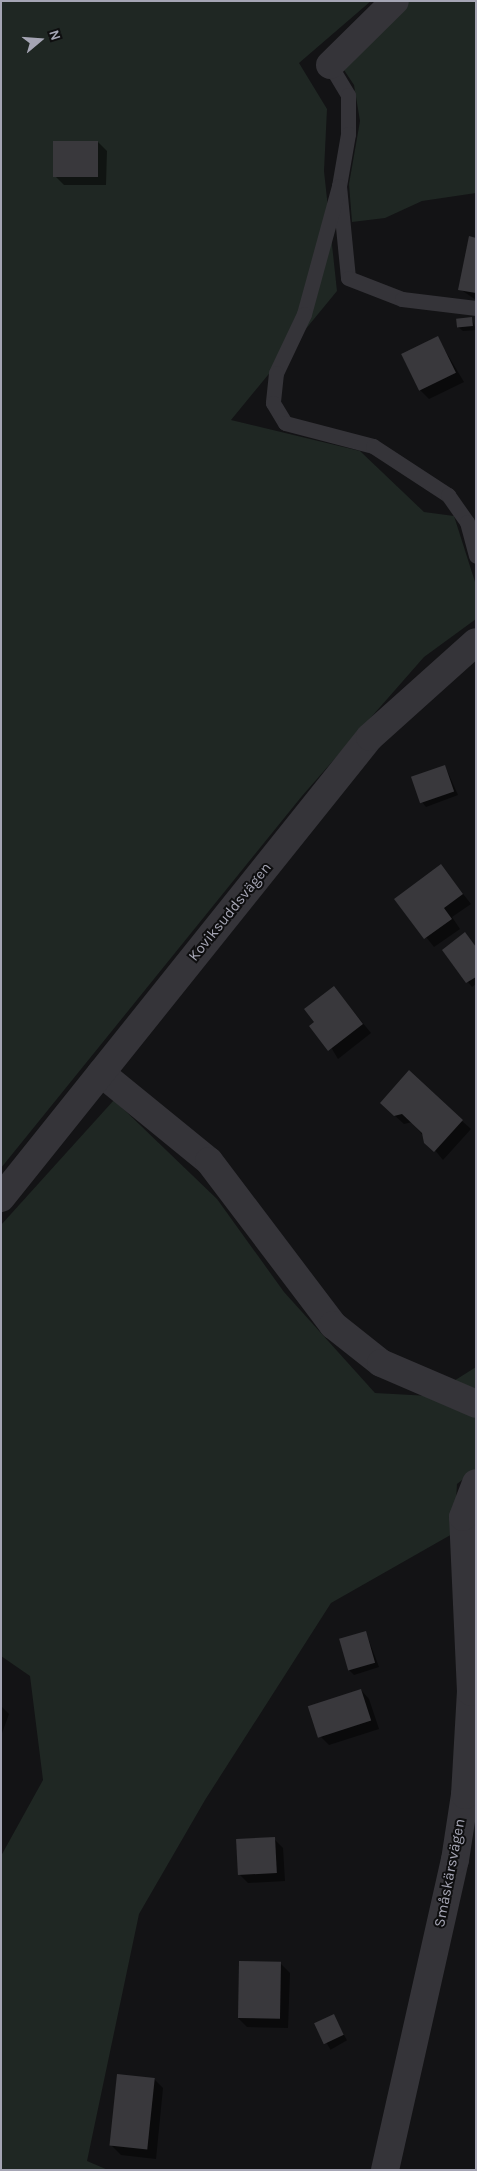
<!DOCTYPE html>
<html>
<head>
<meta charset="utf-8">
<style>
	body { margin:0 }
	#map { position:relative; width:477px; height:2171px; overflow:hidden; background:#131315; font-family:Karla,sans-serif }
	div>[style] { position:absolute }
	.green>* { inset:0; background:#1f2723 }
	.shadow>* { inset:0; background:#0007; transform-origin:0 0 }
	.building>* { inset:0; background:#39383c; transform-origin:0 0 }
	.lane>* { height:15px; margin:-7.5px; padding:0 7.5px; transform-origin:7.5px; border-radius:7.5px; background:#353439 }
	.street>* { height:28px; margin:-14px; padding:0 14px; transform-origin:14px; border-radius:14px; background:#353439 }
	span { translate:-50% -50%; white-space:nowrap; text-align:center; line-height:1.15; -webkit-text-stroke:4px #0e0e0f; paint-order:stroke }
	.street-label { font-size:15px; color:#a5a5b4 }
	.frame { position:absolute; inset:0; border:2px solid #a5a5b4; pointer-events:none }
	.north { position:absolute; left:15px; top:15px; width:50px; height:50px; -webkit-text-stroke:4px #0e0e0f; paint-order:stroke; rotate:72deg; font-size:14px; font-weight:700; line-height:20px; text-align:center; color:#a5a5b4 }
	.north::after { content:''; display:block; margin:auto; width:18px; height:22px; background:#a5a5b4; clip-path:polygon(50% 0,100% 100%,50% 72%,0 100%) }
</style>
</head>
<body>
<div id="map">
	<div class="green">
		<div style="clip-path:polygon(1px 1px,371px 1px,299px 63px,327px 109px,324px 171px,337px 291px,231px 420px,360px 451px,424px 512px,454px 516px,476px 585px,476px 619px,424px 657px,302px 796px,1px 1168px)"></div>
		<div style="clip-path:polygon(408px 1px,476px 1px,476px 193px,422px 201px,385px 218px,352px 222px,349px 184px,360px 121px,354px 85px,342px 67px)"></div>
		<div style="clip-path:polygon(114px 1100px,217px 1199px,284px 1292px,375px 1393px,430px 1396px,476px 1367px,476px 1469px,457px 1484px,454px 1533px,331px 1603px,205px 1800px,139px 1914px,87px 2161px,108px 2170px,1px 2170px,1px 1856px,43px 1780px,30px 1676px,1px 1656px,1px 1225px)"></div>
	</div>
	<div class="shadow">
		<div style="clip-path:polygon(98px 142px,107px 151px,106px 185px,64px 185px,55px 176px)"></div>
		<div style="clip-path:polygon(476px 239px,476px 300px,460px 289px)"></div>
		<div style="clip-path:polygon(472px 319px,476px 330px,463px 331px,458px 327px)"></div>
		<div style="clip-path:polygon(437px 337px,464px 382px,429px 399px,420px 390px)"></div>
		<div style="clip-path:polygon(445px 766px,458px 795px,426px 807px,422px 802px)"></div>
		<div style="clip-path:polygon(441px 866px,471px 904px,452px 917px,460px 929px,434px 947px,396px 899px)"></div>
		<div style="clip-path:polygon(476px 947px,476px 984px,472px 987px,443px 950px)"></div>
		<div style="clip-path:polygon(334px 988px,371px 1033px,338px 1059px,316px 1022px)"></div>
		<div style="clip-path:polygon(381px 1103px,462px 1121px,471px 1129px,443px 1160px,412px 1122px,404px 1124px)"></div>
		<div style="clip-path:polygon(366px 1633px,379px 1667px,354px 1675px,349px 1670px)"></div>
		<div style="clip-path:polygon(361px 1690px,369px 1699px,379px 1729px,329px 1745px,320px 1736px)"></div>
		<div style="clip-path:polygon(1px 1706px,9px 1714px,1px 1736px)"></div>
		<div style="clip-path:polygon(274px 1839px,283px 1848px,285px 1881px,248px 1883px,239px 1874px)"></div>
		<div style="clip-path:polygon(281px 1964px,290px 1973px,288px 2028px,247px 2027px,238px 2018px)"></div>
		<div style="left:333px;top:2016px;width:28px;height:19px;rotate:60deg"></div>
		<div style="clip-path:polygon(154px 2079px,163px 2088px,156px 2159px,121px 2155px,112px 2146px)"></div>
	</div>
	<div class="building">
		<div style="left:53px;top:141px;width:45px;height:36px"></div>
		<div style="clip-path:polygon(469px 236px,476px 238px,476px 293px,458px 290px)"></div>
		<div style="left:472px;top:317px;width:9px;height:16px;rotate:84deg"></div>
		<div style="left:438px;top:336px;width:41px;height:41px;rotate:64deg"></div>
		<div style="left:445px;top:765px;width:28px;height:36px;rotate:71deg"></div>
		<div style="clip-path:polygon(441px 864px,463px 894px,444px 908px,452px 919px,424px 939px,394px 899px)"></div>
		<div style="clip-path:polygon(465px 932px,476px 947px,476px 977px,466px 983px,442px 950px)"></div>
		<div style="clip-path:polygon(334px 986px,363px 1024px,328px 1051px,309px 1026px,314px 1022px,304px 1009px)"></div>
		<div style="clip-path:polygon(409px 1070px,463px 1120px,434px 1152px,424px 1143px,422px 1133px,402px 1114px,394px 1116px,380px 1103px)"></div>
		<div style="left:366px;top:1631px;width:33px;height:28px;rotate:74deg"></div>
		<div style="left:361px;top:1689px;width:33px;height:56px;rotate:72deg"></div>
		<div style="left:275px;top:1837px;width:36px;height:39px;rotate:87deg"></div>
		<div style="left:239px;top:1961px;width:42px;height:57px;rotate:1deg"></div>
		<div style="left:334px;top:2014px;width:23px;height:22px;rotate:65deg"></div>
		<div style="left:117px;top:2074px;width:38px;height:72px;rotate:6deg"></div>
	</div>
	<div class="lane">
		<div style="left:330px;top:65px;width:35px;rotate:59deg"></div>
		<div style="left:348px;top:95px;width:39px;rotate:90deg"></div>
		<div style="left:348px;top:134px;width:53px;rotate:99.8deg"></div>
		<div style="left:339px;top:186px;width:92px;rotate:84.4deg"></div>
		<div style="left:348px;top:278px;width:58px;rotate:21.3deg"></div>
		<div style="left:402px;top:299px;width:75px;rotate:6.9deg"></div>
		<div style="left:339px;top:186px;width:133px;rotate:105.3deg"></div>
		<div style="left:304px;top:314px;width:65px;rotate:115.4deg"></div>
		<div style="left:276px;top:373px;width:30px;rotate:96deg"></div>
		<div style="left:273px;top:403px;width:23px;rotate:59deg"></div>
		<div style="left:285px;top:423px;width:91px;rotate:14.6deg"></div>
		<div style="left:373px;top:446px;width:90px;rotate:33.2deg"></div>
		<div style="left:448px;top:495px;width:33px;rotate:55deg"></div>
		<div style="left:467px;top:522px;width:35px;rotate:75deg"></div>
	</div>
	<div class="street">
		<div style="left:330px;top:65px;width:91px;rotate:-44.6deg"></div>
		<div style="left:101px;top:1073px;width:139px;rotate:39.2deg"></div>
		<div style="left:209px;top:1161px;width:206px;rotate:52.9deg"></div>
		<div style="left:333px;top:1325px;width:61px;rotate:38.4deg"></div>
		<div style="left:381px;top:1363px;width:103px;rotate:23.3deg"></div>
		<div style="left:1px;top:1198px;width:590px;rotate:-51.33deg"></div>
		<div style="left:370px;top:737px;width:142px;rotate:-41.9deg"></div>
		<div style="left:385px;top:2170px;width:318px;rotate:-77.3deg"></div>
		<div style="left:455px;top:1860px;width:66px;rotate:-81.3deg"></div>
		<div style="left:465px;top:1795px;width:103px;rotate:-86.7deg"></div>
		<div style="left:471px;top:1692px;width:175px;rotate:-92.6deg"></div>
		<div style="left:463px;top:1517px;width:36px;rotate:-69deg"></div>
	</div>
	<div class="street-label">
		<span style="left:230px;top:912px;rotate:-51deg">Koviksuddsvägen</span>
		<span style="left:450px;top:1873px;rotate:-79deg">Småskärsvägen</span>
	</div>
	<div class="frame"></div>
	<div class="north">N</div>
</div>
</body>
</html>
